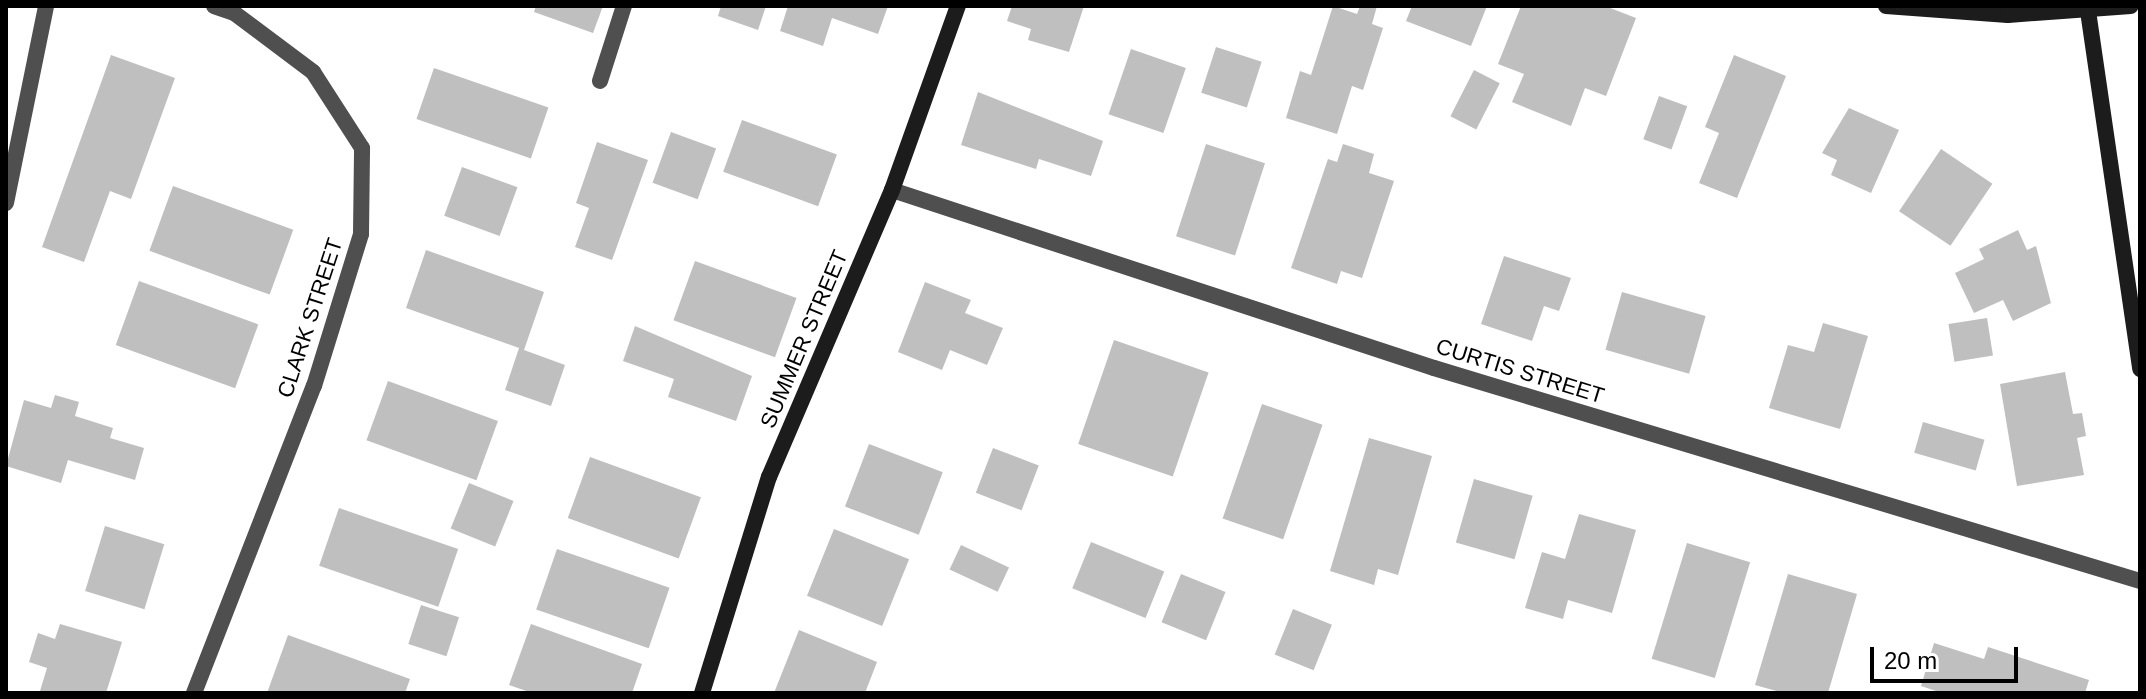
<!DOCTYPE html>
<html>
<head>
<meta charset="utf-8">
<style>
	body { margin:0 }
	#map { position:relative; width:2146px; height:699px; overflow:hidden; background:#fff; font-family:Helvetica,sans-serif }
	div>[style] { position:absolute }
	.building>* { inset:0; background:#bfbfbf; transform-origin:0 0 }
	.street>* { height:16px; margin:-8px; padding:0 8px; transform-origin:8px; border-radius:8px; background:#4f4f4f }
	.secondary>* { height:16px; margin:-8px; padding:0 8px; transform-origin:8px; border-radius:8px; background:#1c1c1c }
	span { translate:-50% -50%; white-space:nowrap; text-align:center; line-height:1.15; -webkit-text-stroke:6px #fff; paint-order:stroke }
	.street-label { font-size:22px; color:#000 }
	.frame { position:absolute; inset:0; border:8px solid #000; pointer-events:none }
	.scale { position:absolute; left:1870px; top:647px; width:148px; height:36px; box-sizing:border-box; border:4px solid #000; border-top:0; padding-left:10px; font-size:24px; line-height:28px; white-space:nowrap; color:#000; -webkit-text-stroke:6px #fff; paint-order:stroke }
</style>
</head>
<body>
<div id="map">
	<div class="building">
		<div style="clip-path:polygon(536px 6px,603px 6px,593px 33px,534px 12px)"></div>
		<div style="clip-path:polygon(721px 6px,766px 6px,758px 30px,718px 16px)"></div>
		<div style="clip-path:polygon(788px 6px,888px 6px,878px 34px,832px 18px,823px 46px,780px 31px)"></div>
		<div style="clip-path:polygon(1012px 6px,1084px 6px,1069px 52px,1028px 40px,1031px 29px,1007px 21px)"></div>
		<div style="clip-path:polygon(1333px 6px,1357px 14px,1360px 6px,1377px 6px,1372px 24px,1383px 28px,1363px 90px,1352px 86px,1337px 134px,1286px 118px,1300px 71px,1311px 75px)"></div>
		<div style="clip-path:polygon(1412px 6px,1487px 6px,1471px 46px,1406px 21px)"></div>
		<div style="clip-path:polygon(1521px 6px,1605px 6px,1636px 18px,1606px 96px,1585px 88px,1571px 126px,1512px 102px,1524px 74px,1498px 64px)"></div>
		<div style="left:1216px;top:47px;width:48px;height:48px;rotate:18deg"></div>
		<div style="left:1131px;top:49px;width:58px;height:69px;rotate:19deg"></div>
		<div style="clip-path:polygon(111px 55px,175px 78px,131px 199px,110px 191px,84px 262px,42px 247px)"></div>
		<div style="clip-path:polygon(1734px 55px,1786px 76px,1737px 198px,1699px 183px,1719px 133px,1705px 127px)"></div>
		<div style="left:434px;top:68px;width:121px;height:54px;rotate:19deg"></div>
		<div style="left:1474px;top:70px;width:29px;height:52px;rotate:27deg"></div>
		<div style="clip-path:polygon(978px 92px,1103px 141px,1091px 176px,1039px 159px,1036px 169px,961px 145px)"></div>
		<div style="left:1659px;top:96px;width:30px;height:46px;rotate:20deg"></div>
		<div style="clip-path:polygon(1849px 108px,1899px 130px,1871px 193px,1831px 175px,1837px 160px,1822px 153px)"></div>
		<div style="left:742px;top:120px;width:101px;height:55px;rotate:20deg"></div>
		<div style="left:671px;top:132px;width:48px;height:54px;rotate:20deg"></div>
		<div style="clip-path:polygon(597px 142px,648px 160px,612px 260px,575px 247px,589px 208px,576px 203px)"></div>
		<div style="left:1206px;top:144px;width:62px;height:97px;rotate:18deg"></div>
		<div style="clip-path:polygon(1343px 144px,1374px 154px,1369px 173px,1394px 181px,1362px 278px,1341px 271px,1337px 284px,1291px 268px,1328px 159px,1337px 162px)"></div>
		<div style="left:1941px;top:149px;width:62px;height:75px;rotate:34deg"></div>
		<div style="left:462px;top:167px;width:59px;height:52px;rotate:20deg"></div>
		<div style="left:173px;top:186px;width:128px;height:69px;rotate:20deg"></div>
		<div style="clip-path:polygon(2018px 230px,2027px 250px,2036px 246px,2051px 303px,2013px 321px,2003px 300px,1974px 313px,1955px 273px,1984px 259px,1979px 249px)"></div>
		<div style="clip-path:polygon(426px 250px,544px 292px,524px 350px,565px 365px,551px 406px,505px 390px,519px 348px,406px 308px)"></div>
		<div style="clip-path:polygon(1504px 256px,1571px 278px,1559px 311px,1544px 306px,1532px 341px,1481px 324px)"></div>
		<div style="left:695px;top:261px;width:108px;height:63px;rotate:20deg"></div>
		<div style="left:139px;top:281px;width:127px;height:68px;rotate:20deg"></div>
		<div style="clip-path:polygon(925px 282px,971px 300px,965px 313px,1003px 328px,987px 365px,950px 350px,942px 370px,898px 352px)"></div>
		<div style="left:1622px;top:292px;width:87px;height:60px;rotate:16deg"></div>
		<div style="left:1987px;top:318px;width:38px;height:39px;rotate:81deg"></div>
		<div style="clip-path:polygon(1823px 323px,1868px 336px,1840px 429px,1769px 408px,1788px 345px,1814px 352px)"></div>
		<div style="clip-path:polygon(635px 326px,752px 376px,736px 421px,668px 397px,674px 379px,623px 361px)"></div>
		<div style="left:1114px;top:340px;width:100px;height:110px;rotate:19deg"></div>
		<div style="clip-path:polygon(2065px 372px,2073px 414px,2082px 413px,2086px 436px,2077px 438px,2084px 475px,2017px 486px,2000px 384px)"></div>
		<div style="left:388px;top:381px;width:117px;height:63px;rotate:20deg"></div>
		<div style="clip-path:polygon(55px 395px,79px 402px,75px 416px,113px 428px,110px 438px,144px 448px,135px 480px,68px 460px,61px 483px,6px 466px,24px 400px,51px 408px)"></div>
		<div style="left:1262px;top:404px;width:64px;height:121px;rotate:19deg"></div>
		<div style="left:1923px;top:422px;width:64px;height:32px;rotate:16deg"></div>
		<div style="clip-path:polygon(1369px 438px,1432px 456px,1398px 575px,1378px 569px,1374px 585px,1330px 571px)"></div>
		<div style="left:869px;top:444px;width:79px;height:67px;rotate:21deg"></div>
		<div style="left:993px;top:448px;width:49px;height:48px;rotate:21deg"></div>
		<div style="left:590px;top:457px;width:118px;height:65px;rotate:20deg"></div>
		<div style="left:1474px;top:479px;width:61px;height:66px;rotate:16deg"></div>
		<div style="left:469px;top:483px;width:48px;height:49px;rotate:22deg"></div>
		<div style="left:339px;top:508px;width:126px;height:61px;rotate:19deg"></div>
		<div style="clip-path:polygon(1579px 514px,1636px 530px,1612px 613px,1568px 600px,1563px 619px,1525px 608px,1542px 552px,1565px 559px)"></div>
		<div style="left:105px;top:526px;width:62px;height:68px;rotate:17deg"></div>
		<div style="left:834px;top:529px;width:81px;height:72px;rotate:22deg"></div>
		<div style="left:1091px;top:542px;width:79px;height:50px;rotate:22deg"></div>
		<div style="left:1687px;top:543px;width:66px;height:121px;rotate:17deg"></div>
		<div style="left:961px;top:545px;width:53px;height:27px;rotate:25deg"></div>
		<div style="left:557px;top:549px;width:119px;height:64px;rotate:19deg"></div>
		<div style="left:1181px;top:574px;width:48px;height:52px;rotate:22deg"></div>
		<div style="clip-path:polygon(1788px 574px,1857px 594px,1828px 693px,1784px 693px,1755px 685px)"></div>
		<div style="left:421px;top:605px;width:40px;height:41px;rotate:18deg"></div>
		<div style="left:1293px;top:609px;width:42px;height:49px;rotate:22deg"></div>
		<div style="clip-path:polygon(60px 624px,122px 642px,106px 693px,40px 691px,47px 668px,29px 662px,38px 633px,55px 639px)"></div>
		<div style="clip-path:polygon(531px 624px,642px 664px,632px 693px,532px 693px,509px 685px)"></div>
		<div style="clip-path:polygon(799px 630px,877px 662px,865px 693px,774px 693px)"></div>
		<div style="clip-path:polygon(288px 635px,410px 679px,405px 693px,267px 693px)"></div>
		<div style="clip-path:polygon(1934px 643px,1984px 659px,1988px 647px,2089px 680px,2085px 693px,1942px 693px,1921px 686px)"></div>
	</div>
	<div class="street">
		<div style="left:600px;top:81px;width:79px;rotate:-72.3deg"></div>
		<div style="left:892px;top:190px;width:570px;rotate:18.18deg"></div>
		<div style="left:1434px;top:368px;width:737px;rotate:16.79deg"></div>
		<div style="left:6px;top:203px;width:201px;rotate:-78.5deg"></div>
		<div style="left:194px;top:693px;width:330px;rotate:-68.7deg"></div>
		<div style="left:314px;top:386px;width:159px;rotate:-72.8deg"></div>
		<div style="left:361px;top:234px;width:86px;rotate:-89.3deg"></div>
		<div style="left:362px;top:148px;width:90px;rotate:-122.8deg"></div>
		<div style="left:313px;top:72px;width:99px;rotate:-143.2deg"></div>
		<div style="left:234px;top:13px;width:21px;rotate:-161deg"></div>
	</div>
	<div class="secondary">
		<div style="left:1886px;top:6px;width:122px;rotate:4.2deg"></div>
		<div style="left:2008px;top:15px;width:123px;rotate:-4.2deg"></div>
		<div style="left:2088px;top:11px;width:362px;rotate:81.7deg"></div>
		<div style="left:702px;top:693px;width:226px;rotate:-72.8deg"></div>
		<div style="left:769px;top:477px;width:312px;rotate:-66.8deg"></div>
		<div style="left:892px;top:190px;width:195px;rotate:-70.3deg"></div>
	</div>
	<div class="street-label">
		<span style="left:310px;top:318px;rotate:-72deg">CLARK STREET</span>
		<span style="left:804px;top:339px;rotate:-67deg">SUMMER STREET</span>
		<span style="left:1520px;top:371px;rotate:17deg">CURTIS STREET</span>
	</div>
	<div class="frame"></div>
	<div class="scale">20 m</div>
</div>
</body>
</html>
